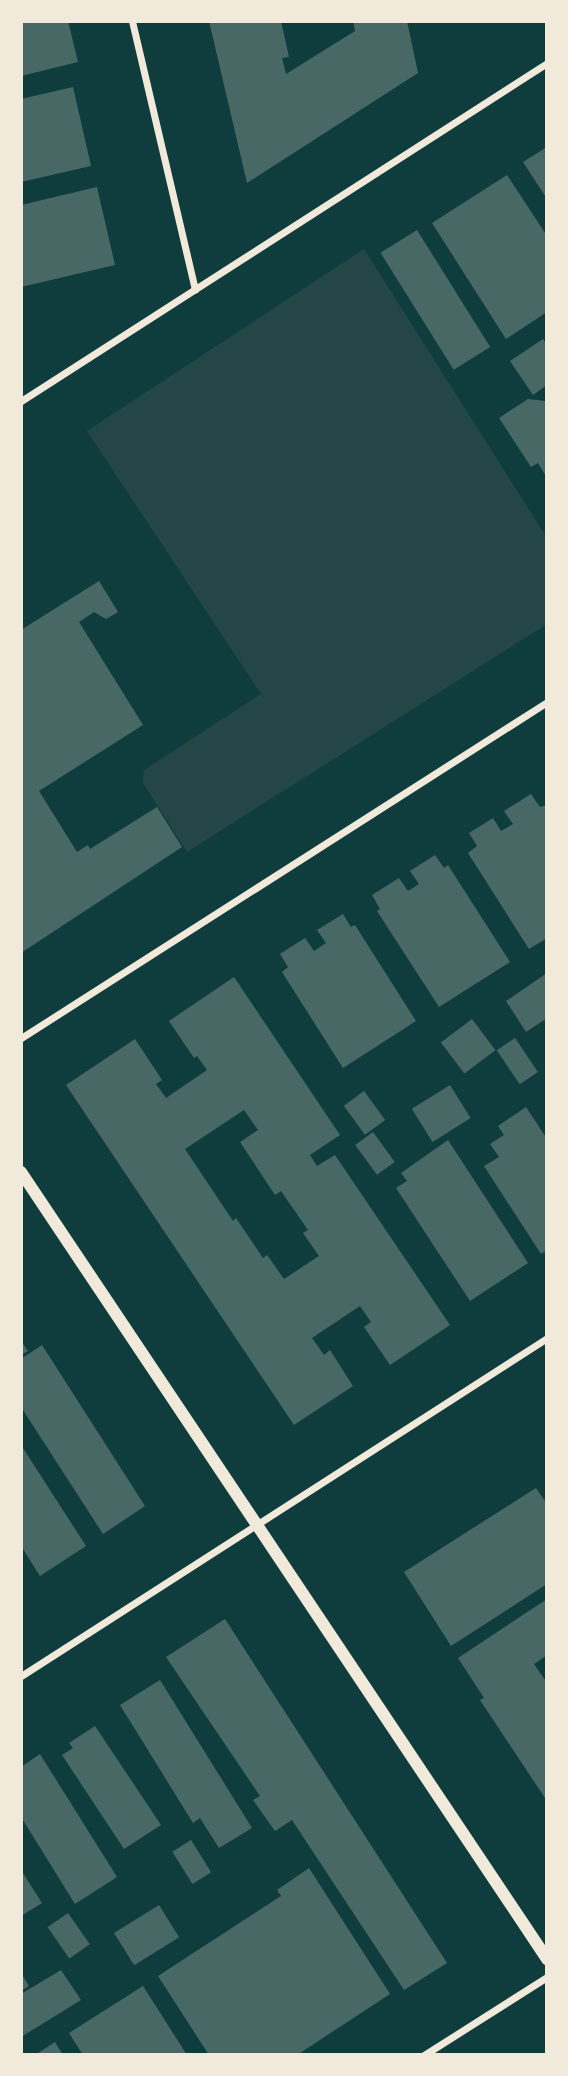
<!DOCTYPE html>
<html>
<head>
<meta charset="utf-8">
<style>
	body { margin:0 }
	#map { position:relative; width:568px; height:2076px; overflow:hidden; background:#0f3d3e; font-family:Montserrat,sans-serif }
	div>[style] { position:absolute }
	.green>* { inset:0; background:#244646 }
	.building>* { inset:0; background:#486865; transform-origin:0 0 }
	.minor>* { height:7px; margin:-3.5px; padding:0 3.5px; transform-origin:3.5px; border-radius:3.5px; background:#f1e9da }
	.tertiary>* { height:12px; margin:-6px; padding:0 6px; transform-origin:6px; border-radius:6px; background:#f1e9da }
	span { translate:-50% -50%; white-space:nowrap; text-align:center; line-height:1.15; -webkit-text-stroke:7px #f1e9da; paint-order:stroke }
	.frame { position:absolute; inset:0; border:23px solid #f1e9da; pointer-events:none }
</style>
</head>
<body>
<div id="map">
	<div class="green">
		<div style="clip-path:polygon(364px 249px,547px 538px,547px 624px,187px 852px,143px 783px,144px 770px,261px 694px,87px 431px)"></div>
	</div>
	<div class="building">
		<div style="clip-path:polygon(21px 21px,68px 21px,78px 62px,21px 76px)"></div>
		<div style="clip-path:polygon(209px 21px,281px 21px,289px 57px,282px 58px,286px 74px,355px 31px,353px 21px,407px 21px,418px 73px,247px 183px)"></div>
		<div style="clip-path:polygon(73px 87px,91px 166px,21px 182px,21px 99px)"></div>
		<div style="clip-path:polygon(547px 147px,547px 199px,523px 162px)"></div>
		<div style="clip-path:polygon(507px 175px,547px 236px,547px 312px,506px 339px,432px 223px)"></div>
		<div style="clip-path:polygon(97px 187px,115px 265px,21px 287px,21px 205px)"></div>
		<div style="left:417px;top:230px;width:138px;height:43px;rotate:58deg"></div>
		<div style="clip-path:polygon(543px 339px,547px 345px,547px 385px,533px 395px,510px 361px)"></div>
		<div style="clip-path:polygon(528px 399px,545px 401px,547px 405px,547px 478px,538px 463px,531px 467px,499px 418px)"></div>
		<div style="clip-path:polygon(99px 581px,118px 612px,106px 619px,94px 612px,79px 622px,143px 725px,39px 791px,77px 852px,88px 845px,90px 849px,157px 807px,182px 847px,21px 953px,21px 630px)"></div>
		<div style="clip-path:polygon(531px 794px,540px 807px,547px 805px,547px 938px,529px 949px,468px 853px,477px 846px,469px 833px,493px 818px,501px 831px,508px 827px,513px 824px,504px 811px)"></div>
		<div style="clip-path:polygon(435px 855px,444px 868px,448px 865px,510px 962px,439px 1007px,377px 911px,380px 909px,372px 895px,399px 878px,408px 891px,419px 884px,410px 871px)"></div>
		<div style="clip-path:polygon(343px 914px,351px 927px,355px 925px,416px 1021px,343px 1068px,282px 972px,288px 967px,280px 954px,305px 938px,314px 951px,326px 943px,317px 930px)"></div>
		<div style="clip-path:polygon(547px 973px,547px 1018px,526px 1032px,506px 1001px)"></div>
		<div style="clip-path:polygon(evenodd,234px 977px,340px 1135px,310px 1155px,317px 1166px,335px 1155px,450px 1325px,390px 1365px,364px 1327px,371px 1322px,360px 1306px,312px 1338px,324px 1355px,330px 1350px,353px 1386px,294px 1425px,66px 1085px,135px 1039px,162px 1080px,156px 1084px,166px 1098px,207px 1070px,197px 1056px,194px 1058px,169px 1021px,234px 977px,244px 1110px,258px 1130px,240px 1142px,275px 1195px,281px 1191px,308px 1230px,303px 1233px,319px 1256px,284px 1279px,267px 1255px,263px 1258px,236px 1218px,233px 1221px,185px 1149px,244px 1110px)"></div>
		<div style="left:472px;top:1019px;width:39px;height:39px;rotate:53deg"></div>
		<div style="left:515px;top:1038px;width:41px;height:22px;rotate:56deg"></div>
		<div style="left:450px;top:1085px;width:39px;height:45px;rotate:58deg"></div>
		<div style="left:364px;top:1091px;width:36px;height:25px;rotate:54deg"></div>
		<div style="clip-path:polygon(526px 1107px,547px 1139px,547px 1250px,541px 1254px,484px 1166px,499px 1157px,490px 1144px,504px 1135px,498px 1126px)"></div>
		<div style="left:373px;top:1132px;width:37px;height:22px;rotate:54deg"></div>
		<div style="clip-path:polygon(448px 1140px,528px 1263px,470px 1301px,396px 1188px,407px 1181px,401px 1173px)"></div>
		<div style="clip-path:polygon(21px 1341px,28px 1351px,21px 1355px)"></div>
		<div style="clip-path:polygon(42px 1345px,145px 1506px,103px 1534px,21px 1407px,21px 1359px)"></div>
		<div style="clip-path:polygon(21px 1445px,86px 1546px,40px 1576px,21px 1546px)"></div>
		<div style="clip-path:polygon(536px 1488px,547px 1504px,547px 1584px,451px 1646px,404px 1572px)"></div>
		<div style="clip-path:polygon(547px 1599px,547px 1655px,534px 1664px,547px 1683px,547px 1801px,480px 1700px,484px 1698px,458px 1658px)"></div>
		<div style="clip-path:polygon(225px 1619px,447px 1963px,404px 1990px,292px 1820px,275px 1831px,253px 1800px,260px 1796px,166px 1657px)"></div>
		<div style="clip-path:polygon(160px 1680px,252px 1828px,219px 1848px,200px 1818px,193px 1823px,120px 1705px)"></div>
		<div style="clip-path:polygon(95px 1726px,161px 1825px,124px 1849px,62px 1755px,73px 1748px,69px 1743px)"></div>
		<div style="clip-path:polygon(40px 1754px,117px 1877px,75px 1904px,21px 1817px,21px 1767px)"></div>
		<div style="left:191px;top:1840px;width:38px;height:22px;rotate:58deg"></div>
		<div style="clip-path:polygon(309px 1868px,390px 1994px,297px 2055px,209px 2055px,158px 1976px,281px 1896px,277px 1890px)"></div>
		<div style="clip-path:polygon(21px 1870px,42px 1903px,21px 1916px)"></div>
		<div style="left:159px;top:1905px;width:38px;height:53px;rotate:58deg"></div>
		<div style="left:68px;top:1913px;width:38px;height:25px;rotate:55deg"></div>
		<div style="clip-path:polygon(61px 1970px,81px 2000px,21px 2037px,21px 1994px)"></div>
		<div style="clip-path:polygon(21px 1973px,29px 1986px,21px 1991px)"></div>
		<div style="clip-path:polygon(143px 1986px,187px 2055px,83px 2055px,69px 2033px)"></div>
		<div style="clip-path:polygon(55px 2042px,63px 2055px,35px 2055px)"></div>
	</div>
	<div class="minor">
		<div style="left:132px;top:21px;width:276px;rotate:76.8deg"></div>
		<div style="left:21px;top:401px;width:625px;rotate:-32.72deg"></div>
		<div style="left:21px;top:1038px;width:624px;rotate:-32.57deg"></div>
		<div style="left:21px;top:1676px;width:625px;rotate:-32.72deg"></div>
		<div style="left:424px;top:2055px;width:146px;rotate:-32.4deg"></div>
	</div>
	<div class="tertiary">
		<div style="left:21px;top:1172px;width:947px;rotate:56.24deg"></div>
	</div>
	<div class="frame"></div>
</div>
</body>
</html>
